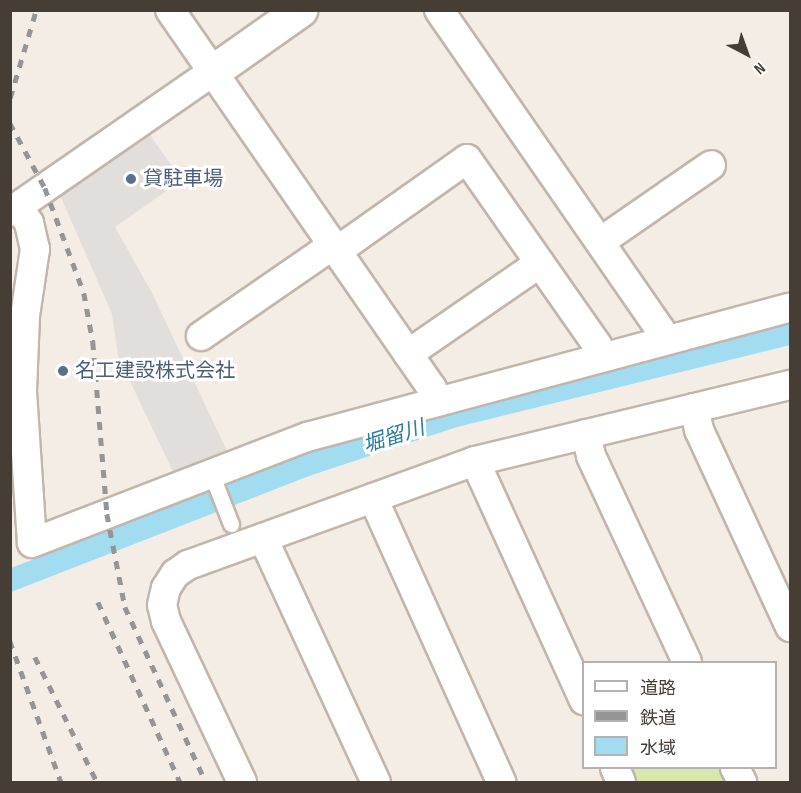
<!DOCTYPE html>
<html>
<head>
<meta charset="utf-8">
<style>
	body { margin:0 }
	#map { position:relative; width:801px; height:793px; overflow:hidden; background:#f3ede6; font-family:"Sofia Sans Condensed","Noto Sans JP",sans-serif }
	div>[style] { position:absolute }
	.green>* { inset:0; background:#d7e8ae; transform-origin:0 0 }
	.parking>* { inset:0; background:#e1dedb }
	.water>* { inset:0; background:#a1dcf1 }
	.roads { filter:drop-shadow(2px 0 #c2b6ab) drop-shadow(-2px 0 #c2b6ab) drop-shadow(0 2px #c2b6ab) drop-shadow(0 -2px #c2b6ab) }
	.service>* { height:15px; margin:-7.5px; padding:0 7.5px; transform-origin:7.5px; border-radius:7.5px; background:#fff }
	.minor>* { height:28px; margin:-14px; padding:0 14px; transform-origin:14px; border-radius:14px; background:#fff }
	.tertiary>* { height:33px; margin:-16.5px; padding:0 16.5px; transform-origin:16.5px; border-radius:16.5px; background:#fff }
	.rail>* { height:4.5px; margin-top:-2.25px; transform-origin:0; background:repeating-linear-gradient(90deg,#959595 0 8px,transparent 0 16px) }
	.dots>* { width:16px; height:16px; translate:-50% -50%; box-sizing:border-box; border:3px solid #fff; border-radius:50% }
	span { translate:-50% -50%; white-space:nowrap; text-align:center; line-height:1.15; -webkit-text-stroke:6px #fff; paint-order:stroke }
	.service-label { font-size:20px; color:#4e5e75 }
	.left { translate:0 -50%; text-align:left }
	.water-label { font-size:21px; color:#297c9b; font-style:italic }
	.frame { position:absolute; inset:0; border:12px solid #463d35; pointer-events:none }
	.legend { position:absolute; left:582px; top:661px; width:195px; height:108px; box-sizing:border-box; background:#fff; border:2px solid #b5b1ae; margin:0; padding:8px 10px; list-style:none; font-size:18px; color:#463d35 }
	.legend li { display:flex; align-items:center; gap:12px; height:30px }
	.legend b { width:30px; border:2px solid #b5b1ae }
	.north { position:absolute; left:717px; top:24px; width:60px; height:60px; -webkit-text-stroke:4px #fff; paint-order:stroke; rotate:139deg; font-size:16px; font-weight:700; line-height:24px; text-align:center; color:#463d35 }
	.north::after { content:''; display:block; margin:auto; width:21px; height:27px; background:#463d35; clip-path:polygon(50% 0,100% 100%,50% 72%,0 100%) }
</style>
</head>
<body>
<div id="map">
	<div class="green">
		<div style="left:627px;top:768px;width:96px;height:16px"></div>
	</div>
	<div class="parking">
		<div style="clip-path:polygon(147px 131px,182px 180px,115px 227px,151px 291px,229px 455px,175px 476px,118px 356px,112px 314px,59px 193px)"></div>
	</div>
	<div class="water">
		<div style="clip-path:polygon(790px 322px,790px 345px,457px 427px,309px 476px,11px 592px,11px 568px,302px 455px,475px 400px)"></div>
	</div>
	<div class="roads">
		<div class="service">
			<div style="left:211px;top:473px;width:55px;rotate:68.6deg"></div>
		</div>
		<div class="minor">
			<div style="left:170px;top:10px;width:460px;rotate:55.3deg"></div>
			<div style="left:432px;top:388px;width:14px;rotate:73deg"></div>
			<div style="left:439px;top:10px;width:388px;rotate:55.3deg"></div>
			<div style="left:660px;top:329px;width:12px;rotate:76deg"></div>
			<div style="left:18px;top:207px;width:19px;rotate:55deg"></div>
			<div style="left:29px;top:223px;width:27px;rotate:77deg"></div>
			<div style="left:35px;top:249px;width:68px;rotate:98.5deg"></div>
			<div style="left:25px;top:316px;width:76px;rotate:92.3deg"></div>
			<div style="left:22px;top:392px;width:151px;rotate:86.2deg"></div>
			<div style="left:32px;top:543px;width:295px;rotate:-21.1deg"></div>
			<div style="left:307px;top:437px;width:500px;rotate:-15deg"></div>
			<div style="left:10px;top:212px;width:246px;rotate:-34.7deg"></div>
			<div style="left:600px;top:242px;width:135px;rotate:-34.7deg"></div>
			<div style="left:337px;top:251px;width:159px;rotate:-35.3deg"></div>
			<div style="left:467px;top:159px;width:227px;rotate:55deg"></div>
			<div style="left:597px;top:345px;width:13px;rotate:77deg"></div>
			<div style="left:201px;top:336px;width:160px;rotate:-34.6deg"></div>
			<div style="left:408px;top:354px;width:160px;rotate:-34.6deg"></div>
			<div style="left:694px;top:408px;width:23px;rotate:77deg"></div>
			<div style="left:699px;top:430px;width:217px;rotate:65.2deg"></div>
			<div style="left:586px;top:434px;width:23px;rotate:77deg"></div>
			<div style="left:591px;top:456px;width:227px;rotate:65deg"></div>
			<div style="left:475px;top:461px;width:263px;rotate:65.5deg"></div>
			<div style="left:373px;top:498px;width:312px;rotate:65.7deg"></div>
			<div style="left:263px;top:538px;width:269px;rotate:65.2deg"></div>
			<div style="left:615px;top:768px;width:15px;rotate:67deg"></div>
			<div style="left:735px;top:768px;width:16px;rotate:63deg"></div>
			<div style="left:242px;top:782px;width:178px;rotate:-115.3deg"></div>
			<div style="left:166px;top:621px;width:16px;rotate:-104deg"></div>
			<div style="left:162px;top:605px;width:17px;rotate:-77deg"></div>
			<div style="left:166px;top:588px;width:17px;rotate:-57deg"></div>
			<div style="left:175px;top:574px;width:16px;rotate:-35deg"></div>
			<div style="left:188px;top:565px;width:305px;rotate:-19.9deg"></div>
			<div style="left:475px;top:461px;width:324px;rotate:-13.6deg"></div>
		</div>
		<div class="tertiary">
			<div style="left:212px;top:72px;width:108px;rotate:-35.2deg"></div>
		</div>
	</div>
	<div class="rail">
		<div style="left:10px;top:98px;width:92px;rotate:-73.5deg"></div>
		<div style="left:10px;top:123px;width:74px;rotate:61.7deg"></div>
		<div style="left:45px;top:188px;width:112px;rotate:69.6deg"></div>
		<div style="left:84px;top:293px;width:50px;rotate:79.6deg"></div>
		<div style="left:93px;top:342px;width:173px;rotate:85.3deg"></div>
		<div style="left:107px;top:514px;width:95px;rotate:79deg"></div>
		<div style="left:125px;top:607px;width:193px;rotate:65.2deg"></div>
		<div style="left:98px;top:602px;width:198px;rotate:65.5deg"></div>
		<div style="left:10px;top:641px;width:150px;rotate:70.1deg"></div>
		<div style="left:35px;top:657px;width:140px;rotate:63.6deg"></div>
	</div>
	<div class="dots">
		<div style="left:131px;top:179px;background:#5c6f8a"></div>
		<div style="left:63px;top:371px;background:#5c6f8a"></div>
	</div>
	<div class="service-label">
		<span class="left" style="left:143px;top:179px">貸駐車場</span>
		<span class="left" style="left:75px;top:371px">名工建設株式会社</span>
	</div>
	<div class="water-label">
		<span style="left:394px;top:437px;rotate:-18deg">堀留川</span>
	</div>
	<div class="frame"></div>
	<ul class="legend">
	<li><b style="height:8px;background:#fff"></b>道路</li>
	<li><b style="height:8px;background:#959595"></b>鉄道</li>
	<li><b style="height:16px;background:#a1dcf1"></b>水域</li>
	</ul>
	<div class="north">N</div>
</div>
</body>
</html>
